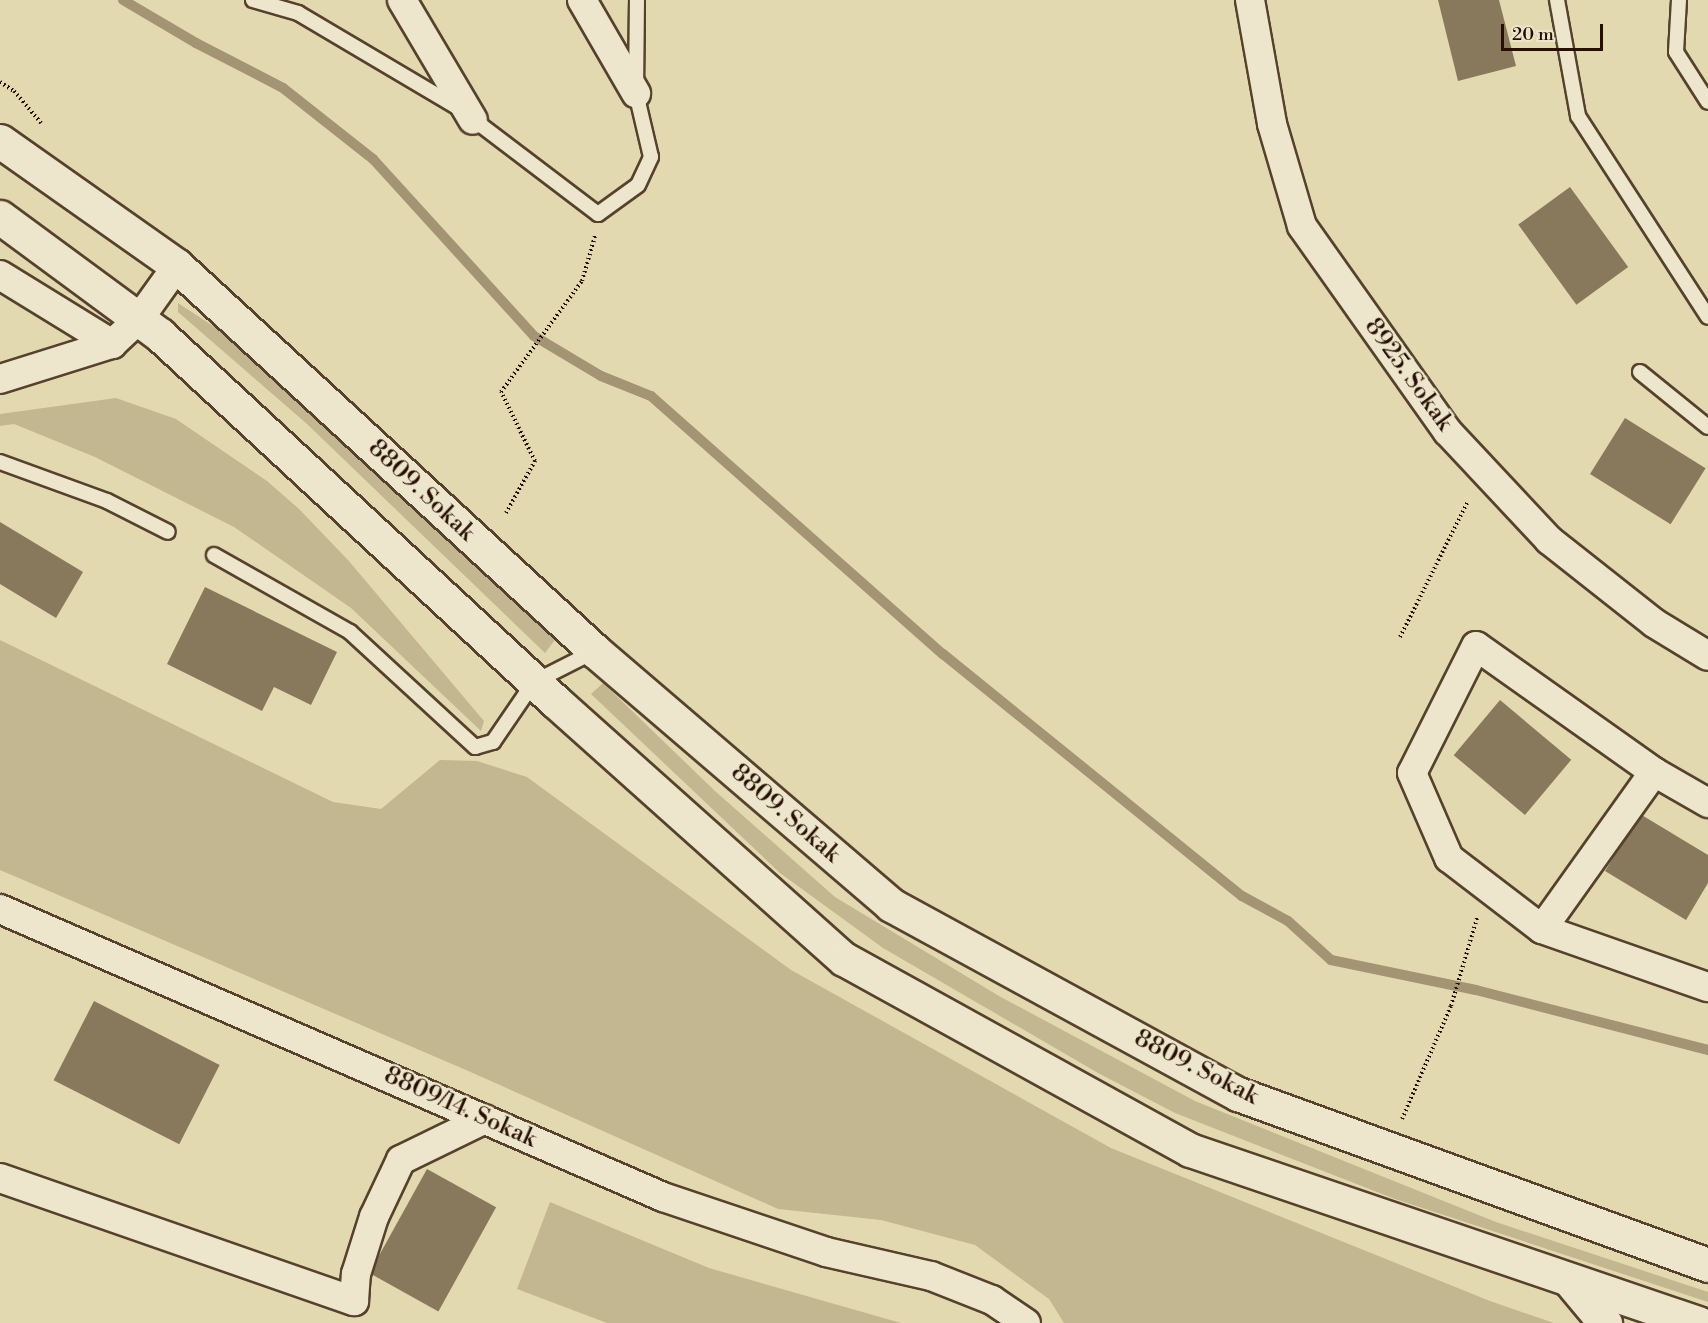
<!DOCTYPE html>
<html>
<head>
<meta charset="utf-8">
<style>
	body { margin:0 }
	#map { position:relative; width:1708px; height:1323px; overflow:hidden; background:#e3d9b0; font-family:"Libre Bodoni",serif }
	div>[style] { position:absolute }
	.green>* { inset:0; background:#c3b792 }
	.stream>* { height:10px; margin:-5px; padding:0 5px; transform-origin:5px; border-radius:5px; background:#a39574 }
	.building>* { inset:0; background:#89795c; transform-origin:0 0 }
	.path>* { height:4px; margin-top:-2px; transform-origin:0; background:repeating-linear-gradient(90deg,#271000 0 1.5px,transparent 0 4.5px) }
	.roads { filter:drop-shadow(2px 0 #56422c) drop-shadow(-2px 0 #56422c) drop-shadow(0 2px #56422c) drop-shadow(0 -2px #56422c) }
	.service>* { height:14px; margin:-7px; padding:0 7px; transform-origin:7px; border-radius:7px; background:#ede6cc }
	.minor>* { height:28px; margin:-14px; padding:0 14px; transform-origin:14px; border-radius:14px; background:#ede6cc }
	.tertiary>* { height:33px; margin:-16.5px; padding:0 16.5px; transform-origin:16.5px; border-radius:16.5px; background:#ede6cc }
	span { translate:-50% -50%; white-space:nowrap; text-align:center; line-height:1.15; -webkit-text-stroke:4.5px #ede6cc; paint-order:stroke }
	.street-label { font-size:24px; color:#271000 }
	.scale { position:absolute; left:1501px; top:24px; width:102px; height:27px; box-sizing:border-box; border:3px solid #271000; border-top:0; padding-left:8px; font-size:18px; line-height:21px; white-space:nowrap; color:#271000; -webkit-text-stroke:4px #ede6cc; paint-order:stroke }
</style>
</head>
<body>
<div id="map">
	<div class="green">
		<div style="clip-path:polygon(178px 303px,233px 339px,555px 640px,545px 653px,307px 424px,178px 312px)"></div>
		<div style="clip-path:polygon(116px 398px,176px 419px,267px 481px,299px 509px,348px 560px,484px 721px,481px 731px,351px 608px,234px 527px,95px 457px,14px 424px,0 426px,0 414px)"></div>
		<div style="clip-path:polygon(0 640px,333px 802px,381px 809px,440px 760px,477px 761px,527px 777px,791px 970px,1111px 1148px,1490px 1301px,1554px 1323px,1064px 1323px,1049px 1299px,975px 1245px,881px 1220px,778px 1209px,466px 1070px,21px 879px,0 870px)"></div>
		<div style="clip-path:polygon(603px 683px,715px 791px,835px 897px,999px 996px,1195px 1101px,1496px 1222px,1708px 1292px,1708px 1302px,1395px 1199px,1175px 1113px,1098px 1073px,883px 948px,780px 873px,591px 694px)"></div>
		<div style="clip-path:polygon(550px 1202px,709px 1268px,901px 1323px,607px 1323px,517px 1289px)"></div>
	</div>
	<div class="stream">
		<div style="left:123px;top:0;width:85px;rotate:30.5deg"></div>
		<div style="left:196px;top:43px;width:98px;rotate:27.3deg"></div>
		<div style="left:283px;top:88px;width:115px;rotate:38.3deg"></div>
		<div style="left:373px;top:159px;width:239px;rotate:47.7deg"></div>
		<div style="left:534px;top:336px;width:78px;rotate:30.8deg"></div>
		<div style="left:601px;top:376px;width:54px;rotate:21.8deg"></div>
		<div style="left:651px;top:396px;width:390px;rotate:41.5deg"></div>
		<div style="left:943px;top:654px;width:385px;rotate:39deg"></div>
		<div style="left:1242px;top:896px;width:52px;rotate:28.5deg"></div>
		<div style="left:1288px;top:921px;width:58px;rotate:42.2deg"></div>
		<div style="left:1331px;top:960px;width:148px;rotate:11.7deg"></div>
		<div style="left:1476px;top:990px;width:240px;rotate:14.5deg"></div>
	</div>
	<div class="building">
		<div style="clip-path:polygon(1438px 0,1499px 0,1516px 66px,1458px 81px)"></div>
		<div style="left:1570px;top:187px;width:99px;height:64px;rotate:54deg"></div>
		<div style="left:1625px;top:418px;width:95px;height:66px;rotate:32deg"></div>
		<div style="clip-path:polygon(0 522px,83px 572px,56px 618px,0 584px)"></div>
		<div style="clip-path:polygon(205px 587px,337px 652px,311px 705px,274px 687px,262px 711px,167px 664px)"></div>
		<div style="left:1500px;top:700px;width:93px;height:72px;rotate:40deg"></div>
		<div style="clip-path:polygon(1640px 814px,1708px 855px,1708px 883px,1686px 920px,1605px 871px)"></div>
		<div style="left:94px;top:1001px;width:141px;height:89px;rotate:27deg"></div>
		<div style="left:427px;top:1169px;width:79px;height:119px;rotate:29deg"></div>
	</div>
	<div class="path">
		<div style="left:0;top:82px;width:17px;rotate:33deg"></div>
		<div style="left:14px;top:91px;width:42px;rotate:49.8deg"></div>
		<div style="left:506px;top:513px;width:60px;rotate:-60.9deg"></div>
		<div style="left:535px;top:461px;width:77px;rotate:-116.2deg"></div>
		<div style="left:501px;top:392px;width:137px;rotate:-53.9deg"></div>
		<div style="left:582px;top:281px;width:47px;rotate:-73.9deg"></div>
		<div style="left:1400px;top:637px;width:150px;rotate:-63.4deg"></div>
		<div style="left:1402px;top:1119px;width:123px;rotate:-66.6deg"></div>
		<div style="left:1451px;top:1006px;width:92px;rotate:-73.5deg"></div>
	</div>
	<div class="roads">
		<div class="service">
			<div style="left:253px;top:0;width:47px;rotate:16.1deg"></div>
			<div style="left:298px;top:13px;width:185px;rotate:30.6deg"></div>
			<div style="left:457px;top:107px;width:177px;rotate:37.2deg"></div>
			<div style="left:598px;top:214px;width:49px;rotate:-35.9deg"></div>
			<div style="left:638px;top:185px;width:31px;rotate:-65deg"></div>
			<div style="left:651px;top:157px;width:66px;rotate:-103.2deg"></div>
			<div style="left:636px;top:93px;width:93px;rotate:-89.4deg"></div>
			<div style="left:1557px;top:0;width:118px;rotate:79.7deg"></div>
			<div style="left:1578px;top:116px;width:239px;rotate:57.1deg"></div>
			<div style="left:1679px;top:0;width:52px;rotate:93.3deg"></div>
			<div style="left:1676px;top:52px;width:59px;rotate:57.4deg"></div>
			<div style="left:1640px;top:372px;width:87px;rotate:39deg"></div>
			<div style="left:0;top:462px;width:114px;rotate:20deg"></div>
			<div style="left:107px;top:501px;width:68px;rotate:26.9deg"></div>
			<div style="left:214px;top:555px;width:156px;rotate:29.5deg"></div>
			<div style="left:350px;top:632px;width:170px;rotate:42.6deg"></div>
			<div style="left:475px;top:747px;width:19px;rotate:-16deg"></div>
			<div style="left:493px;top:742px;width:73px;rotate:-55.7deg"></div>
			<div style="left:534px;top:682px;width:68px;rotate:-26.9deg"></div>
		</div>
		<div class="minor">
			<div style="left:402px;top:0;width:139px;rotate:59.4deg"></div>
			<div style="left:582px;top:0;width:108px;rotate:59.9deg"></div>
			<div style="left:1250px;top:0;width:126px;rotate:79.9deg"></div>
			<div style="left:1272px;top:124px;width:106px;rotate:73.6deg"></div>
			<div style="left:1302px;top:226px;width:252px;rotate:54.7deg"></div>
			<div style="left:1448px;top:432px;width:148px;rotate:46.9deg"></div>
			<div style="left:1549px;top:540px;width:134px;rotate:38.3deg"></div>
			<div style="left:1654px;top:623px;width:63px;rotate:31.4deg"></div>
			<div style="left:0;top:275px;width:132px;rotate:31.6deg"></div>
			<div style="left:0;top:379px;width:117px;rotate:-17.4deg"></div>
			<div style="left:112px;top:344px;width:37px;rotate:-43deg"></div>
			<div style="left:139px;top:319px;width:65px;rotate:-54.4deg"></div>
			<div style="left:1708px;top:803px;width:62px;rotate:-150.1deg"></div>
			<div style="left:1654px;top:772px;width:218px;rotate:-144.7deg"></div>
			<div style="left:1476px;top:646px;width:142px;rotate:116.7deg"></div>
			<div style="left:1412px;top:773px;width:93px;rotate:66.5deg"></div>
			<div style="left:1449px;top:858px;width:117px;rotate:37.4deg"></div>
			<div style="left:1542px;top:929px;width:176px;rotate:19.3deg"></div>
			<div style="left:0;top:909px;width:723px;rotate:23.48deg"></div>
			<div style="left:663px;top:1197px;width:172px;rotate:18.6deg"></div>
			<div style="left:826px;top:1252px;width:108px;rotate:12.9deg"></div>
			<div style="left:931px;top:1276px;width:66px;rotate:21.5deg"></div>
			<div style="left:992px;top:1300px;width:41px;rotate:34.1deg"></div>
			<div style="left:1542px;top:929px;width:193px;rotate:-54.5deg"></div>
			<div style="left:0;top:1178px;width:375px;rotate:19.2deg"></div>
			<div style="left:354px;top:1301px;width:27px;rotate:-86deg"></div>
			<div style="left:356px;top:1274px;width:60px;rotate:-72.5deg"></div>
			<div style="left:374px;top:1217px;width:63px;rotate:-64.7deg"></div>
			<div style="left:401px;top:1160px;width:93px;rotate:-26deg"></div>
		</div>
		<div class="tertiary">
			<div style="left:0;top:141px;width:217px;rotate:35.2deg"></div>
			<div style="left:177px;top:266px;width:568px;rotate:42.65deg"></div>
			<div style="left:595px;top:651px;width:390px;rotate:40.6deg"></div>
			<div style="left:891px;top:905px;width:395px;rotate:28.6deg"></div>
			<div style="left:1238px;top:1094px;width:500px;rotate:19.99deg"></div>
			<div style="left:0;top:217px;width:199px;rotate:36.4deg"></div>
			<div style="left:160px;top:335px;width:538px;rotate:42.82deg"></div>
			<div style="left:555px;top:701px;width:387px;rotate:41.8deg"></div>
			<div style="left:844px;top:959px;width:395px;rotate:28.9deg"></div>
			<div style="left:1190px;top:1150px;width:537px;rotate:18.81deg"></div>
			<div style="left:1570px;top:1281px;width:55px;rotate:50.2deg"></div>
		</div>
	</div>
	<div class="street-label">
		<span style="left:1408px;top:375px;rotate:54deg">8925. Sokak</span>
		<span style="left:421px;top:491px;rotate:43deg">8809. Sokak</span>
		<span style="left:785px;top:814px;rotate:41deg">8809. Sokak</span>
		<span style="left:1196px;top:1068px;rotate:27deg">8809. Sokak</span>
		<span style="left:460px;top:1108px;rotate:24deg">8809/14. Sokak</span>
	</div>
	<div class="scale">20 m</div>
</div>
</body>
</html>
